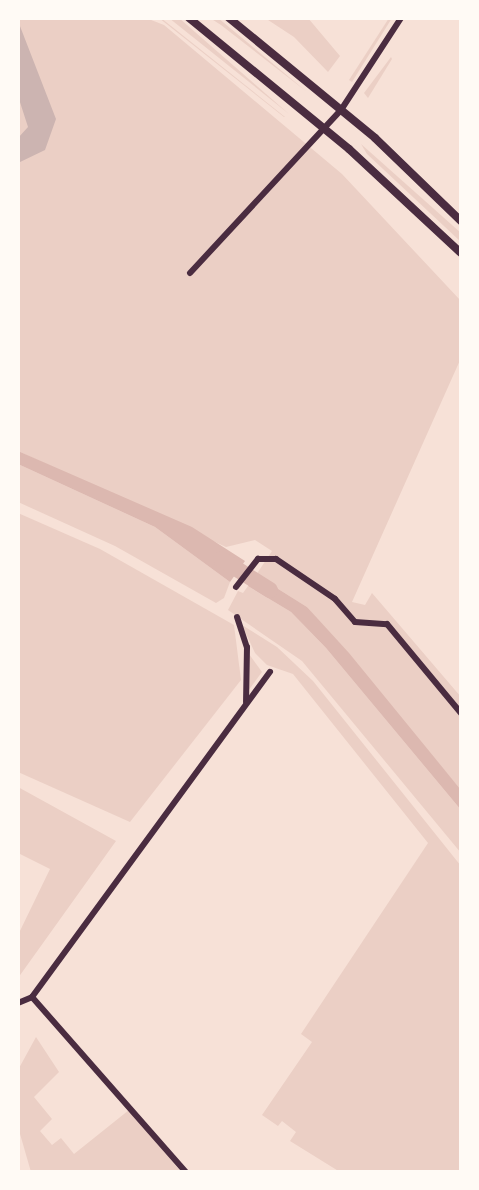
<!DOCTYPE html>
<html>
<head>
<meta charset="utf-8">
<style>
	body { margin:0 }
	#map { position:relative; width:479px; height:1190px; overflow:hidden; background:#f7e1d7; font-family:"PT Sans",sans-serif }
	div>[style] { position:absolute }
	.green>* { inset:0; background:#ebcfc5 }
	.water>* { inset:0; background:#dcb8b0 }
	.river>* { height:16px; margin:-8px; padding:0 8px; transform-origin:8px; border-radius:8px; background:#dcb8b0 }
	.building>* { inset:0; background:#ccb4b1 }
	.minor>* { height:6px; margin:-3px; padding:0 3px; transform-origin:3px; border-radius:3px; background:#4a2c40 }
	.secondary>* { height:8px; margin:-4px; padding:0 4px; transform-origin:4px; border-radius:4px; background:#4a2c40 }
	span { translate:-50% -50%; white-space:nowrap; text-align:center; line-height:1.15; -webkit-text-stroke:4.5px #fffaf5; paint-order:stroke }
	.frame { position:absolute; inset:0; border:20px solid #fffaf5; pointer-events:none }
</style>
</head>
<body>
<div id="map">
	<div class="green">
		<div style="clip-path:polygon(18px 18px,146px 18px,164px 25px,342px 174px,461px 301px,461px 358px,352px 602px,365px 605px,372px 593px,461px 697px,461px 790px,307px 607px,256px 575px,272px 551px,255px 540px,226px 547px,18px 451px)"></div>
		<div style="clip-path:polygon(159px 18px,161px 18px,285px 117px,284px 117px)"></div>
		<div style="clip-path:polygon(169px 18px,179px 18px,289px 114px)"></div>
		<div style="clip-path:polygon(210px 18px,218px 18px,307px 92px,221px 25px)"></div>
		<div style="clip-path:polygon(265px 18px,308px 18px,340px 56px,328px 72px,294px 37px)"></div>
		<div style="clip-path:polygon(389px 18px,392px 18px,352px 82px,349px 80px)"></div>
		<div style="clip-path:polygon(391px 57px,392px 59px,368px 98px,364px 93px)"></div>
		<div style="clip-path:polygon(361px 144px,461px 233px,461px 242px,367px 154px)"></div>
		<div style="clip-path:polygon(18px 464px,155px 527px,230px 582px,224px 598px,216px 603px,115px 546px,18px 502px)"></div>
		<div style="clip-path:polygon(18px 513px,100px 549px,234px 625px,241px 680px,130px 822px,18px 772px)"></div>
		<div style="clip-path:polygon(248px 586px,291px 612px,326px 648px,461px 810px,461px 853px,302px 661px,228px 610px,238px 591px,243px 593px)"></div>
		<div style="clip-path:polygon(242px 625px,277px 647px,313px 681px,461px 866px,461px 1172px,340px 1172px,290px 1141px,296px 1132px,282px 1121px,278px 1126px,262px 1115px,312px 1042px,301px 1034px,428px 843px,293px 674px,267px 665px,255px 653px)"></div>
		<div style="clip-path:polygon(249px 654px,262px 672px,248px 691px)"></div>
		<div style="clip-path:polygon(18px 787px,116px 841px,18px 978px,18px 935px,50px 869px,18px 853px)"></div>
		<div style="clip-path:polygon(36px 1037px,59px 1072px,34px 1097px,52px 1119px,40px 1131px,52px 1145px,61px 1138px,74px 1154px,129px 1110px,181px 1172px,31px 1172px,18px 1127px,18px 1070px)"></div>
	</div>
	<div class="water">
		<div style="clip-path:polygon(18px 451px,192px 527px,245px 561px,230px 582px,155px 527px,18px 464px)"></div>
		<div style="clip-path:polygon(256px 575px,307px 607px,349px 653px,461px 790px,461px 810px,326px 648px,291px 612px,248px 586px)"></div>
	</div>
	<div class="river">
		<div style="left:221px;top:559px;width:58px;rotate:32.3deg"></div>
	</div>
	<div class="building">
		<div style="clip-path:polygon(18px 21px,56px 119px,45px 150px,18px 163px,18px 138px,28px 127px,18px 96px)"></div>
	</div>
	<div class="minor">
		<div style="left:190px;top:273px;width:222px;rotate:-47.2deg"></div>
		<div style="left:341px;top:110px;width:110px;rotate:-56.9deg"></div>
		<div style="left:236px;top:587px;width:36px;rotate:-52deg"></div>
		<div style="left:258px;top:559px;width:18px"></div>
		<div style="left:276px;top:559px;width:71px;rotate:34.1deg"></div>
		<div style="left:335px;top:599px;width:30px;rotate:49deg"></div>
		<div style="left:355px;top:622px;width:32px;rotate:4deg"></div>
		<div style="left:387px;top:624px;width:116px;rotate:50.3deg"></div>
		<div style="left:237px;top:617px;width:32px;rotate:72deg"></div>
		<div style="left:247px;top:647px;width:55px;rotate:91deg"></div>
		<div style="left:32px;top:997px;width:403px;rotate:-53.8deg"></div>
		<div style="left:18px;top:1003px;width:15px;rotate:-23deg"></div>
		<div style="left:32px;top:997px;width:233px;rotate:48.7deg"></div>
	</div>
	<div class="secondary">
		<div style="left:189px;top:18px;width:207px;rotate:39.3deg"></div>
		<div style="left:349px;top:149px;width:153px;rotate:42.9deg"></div>
		<div style="left:229px;top:18px;width:189px;rotate:39.4deg"></div>
		<div style="left:375px;top:138px;width:120px;rotate:44deg"></div>
	</div>
	<div class="frame"></div>
</div>
</body>
</html>
